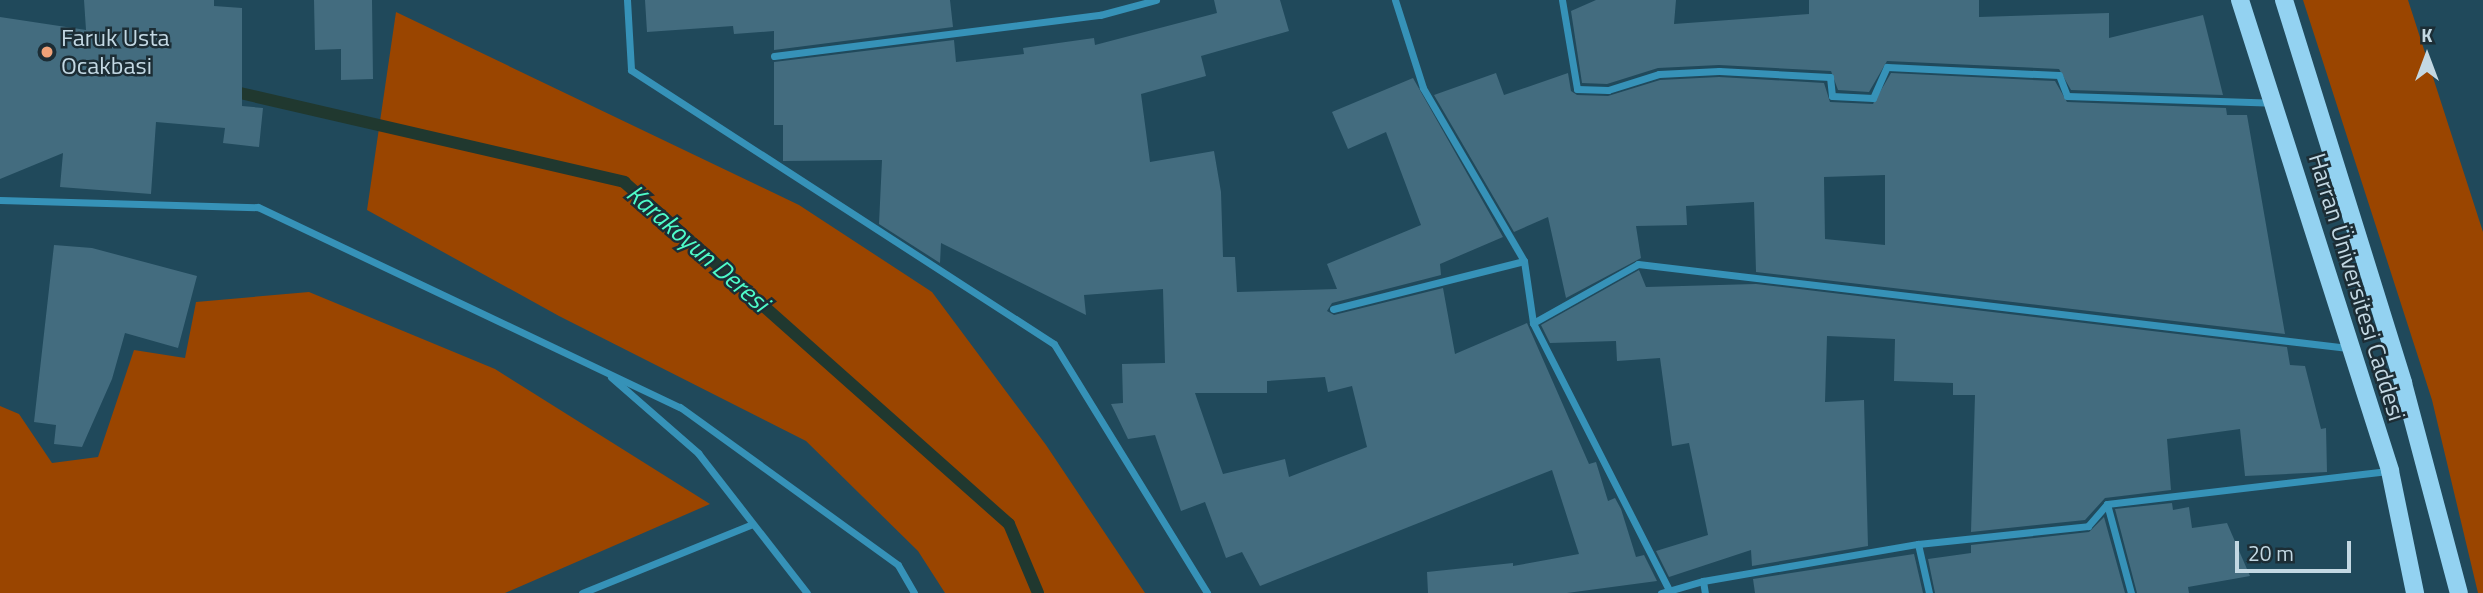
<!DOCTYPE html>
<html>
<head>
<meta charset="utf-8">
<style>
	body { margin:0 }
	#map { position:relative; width:2483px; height:593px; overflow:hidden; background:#20495b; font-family:"Titillium Web",sans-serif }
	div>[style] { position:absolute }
	.green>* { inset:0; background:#9a4500 }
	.stream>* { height:12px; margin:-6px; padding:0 6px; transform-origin:6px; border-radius:6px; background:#20382f }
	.building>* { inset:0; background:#436c7f }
	.street>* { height:7px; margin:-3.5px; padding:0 3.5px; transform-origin:3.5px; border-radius:3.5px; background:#3692b8 }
	.primary>* { height:18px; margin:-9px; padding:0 9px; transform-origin:9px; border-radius:9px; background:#93d2f1 }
	.dots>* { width:19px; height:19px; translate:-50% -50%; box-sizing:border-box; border:4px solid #1c2d35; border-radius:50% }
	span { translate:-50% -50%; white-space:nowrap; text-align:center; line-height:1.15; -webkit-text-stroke:5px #1c2d35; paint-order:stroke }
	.poi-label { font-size:24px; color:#c3d8e3 }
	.left { translate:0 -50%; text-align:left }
	.street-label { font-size:24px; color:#c3d8e3 }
	.water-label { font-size:26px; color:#4efbc9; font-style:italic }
	.north { position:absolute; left:2392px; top:21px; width:70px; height:70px; -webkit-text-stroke:5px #1c2d35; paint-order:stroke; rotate:0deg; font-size:19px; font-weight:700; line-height:28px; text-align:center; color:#c3d8e3 }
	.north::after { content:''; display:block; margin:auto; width:24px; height:32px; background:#c3d8e3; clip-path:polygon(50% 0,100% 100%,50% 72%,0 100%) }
	.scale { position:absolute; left:2235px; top:541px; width:116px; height:32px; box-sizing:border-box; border:4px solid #c3d8e3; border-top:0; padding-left:9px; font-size:21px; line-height:24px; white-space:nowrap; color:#c3d8e3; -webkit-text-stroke:5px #1c2d35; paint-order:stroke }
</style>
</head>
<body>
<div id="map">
	<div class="green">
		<div style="clip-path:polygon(2303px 0,2408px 0,2483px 232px,2483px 593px,2478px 593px,2432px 400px)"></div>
		<div style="clip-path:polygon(396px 12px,799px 205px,932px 292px,1046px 445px,1145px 593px,945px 593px,918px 551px,806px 441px,559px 316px,367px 210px)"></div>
		<div style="clip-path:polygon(309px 292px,495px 369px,710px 504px,505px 593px,0 593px,0 406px,19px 414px,52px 463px,98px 457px,134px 350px,185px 358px,196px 302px)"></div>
	</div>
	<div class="stream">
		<div style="left:227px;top:90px;width:408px;rotate:13deg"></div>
		<div style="left:624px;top:182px;width:515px;rotate:41.62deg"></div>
		<div style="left:1009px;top:524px;width:75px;rotate:67.2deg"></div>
	</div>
	<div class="building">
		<div style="clip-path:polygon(84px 0,214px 0,214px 6px,242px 8px,242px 106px,263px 108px,259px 147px,223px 143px,225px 128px,156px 122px,151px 194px,60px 187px,63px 153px,0 179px,0 17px,86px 30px)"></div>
		<div style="clip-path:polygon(314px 0,372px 0,373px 79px,341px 80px,341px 49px,315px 50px)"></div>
		<div style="clip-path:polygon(645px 0,950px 0,953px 27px,774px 50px,774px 31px,734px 34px,733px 26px,647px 32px)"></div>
		<div style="clip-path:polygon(evenodd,1214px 0,1280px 0,1289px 31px,1201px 56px,1206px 76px,1141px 94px,1150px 162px,1214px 151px,1221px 192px,1223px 257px,1235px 257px,1237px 292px,1337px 289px,1327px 264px,1421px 225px,1386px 132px,1348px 149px,1332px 112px,1413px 78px,1503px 237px,1440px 264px,1441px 275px,1332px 303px,1327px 311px,1334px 315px,1443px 288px,1455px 354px,1527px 323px,1589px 464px,1596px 462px,1608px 501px,1615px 498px,1621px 509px,1636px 557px,1644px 555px,1657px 581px,1567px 593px,1428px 593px,1427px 572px,1513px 563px,1513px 566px,1579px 554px,1552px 470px,1260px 586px,1242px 552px,1226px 558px,1205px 502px,1181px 511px,1155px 435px,1128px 439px,1111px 404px,1123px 403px,1122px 364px,1165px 363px,1163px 289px,1084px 295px,1086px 315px,941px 243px,940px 263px,879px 224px,882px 160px,783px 161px,783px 125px,774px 125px,774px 62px,954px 40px,956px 62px,1024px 54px,1023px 48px,1094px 38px,1095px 45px,1217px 13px,1214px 0,1325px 377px,1328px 392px,1352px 386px,1367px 447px,1289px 477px,1285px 459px,1223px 474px,1195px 393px,1267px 393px,1267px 381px,1325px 377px)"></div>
		<div style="clip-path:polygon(1596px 0,1676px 0,1674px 24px,1809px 14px,1809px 0,1979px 0,1979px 17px,2109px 13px,2109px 38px,2203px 15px,2223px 95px,2071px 90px,2059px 69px,1887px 61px,1869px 92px,1838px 90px,1831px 71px,1719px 65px,1658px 68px,1607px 84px,1582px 83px,1571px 11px)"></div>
		<div style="clip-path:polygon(evenodd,1496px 73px,1504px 95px,1568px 73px,1571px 91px,1577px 95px,1608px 96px,1660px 80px,1719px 77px,1824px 83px,1830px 102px,1873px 104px,1891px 73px,2055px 81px,2067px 102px,2226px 108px,2227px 115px,2247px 115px,2285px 334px,1756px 272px,1754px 202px,1686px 206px,1687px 225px,1636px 226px,1641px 258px,1566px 298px,1548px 217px,1514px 232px,1434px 95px,1496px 73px,1885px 175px,1885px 245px,1825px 239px,1824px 177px,1885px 175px)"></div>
		<div style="clip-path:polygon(54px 245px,92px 248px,197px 276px,178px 348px,125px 333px,112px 379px,82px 447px,54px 444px,56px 425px,34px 422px)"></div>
		<div style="clip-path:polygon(1639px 270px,1646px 287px,1756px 284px,2287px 347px,2290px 365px,2305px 366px,2321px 429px,2326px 428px,2327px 472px,2245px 476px,2240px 429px,2167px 439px,2171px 490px,2105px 498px,2085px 520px,1971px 532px,1975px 395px,1953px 395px,1953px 383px,1894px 381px,1895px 339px,1827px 336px,1825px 402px,1864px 400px,1868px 546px,1752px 566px,1751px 550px,1669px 577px,1656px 551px,1708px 535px,1689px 443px,1672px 446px,1660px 358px,1617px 361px,1616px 341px,1550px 343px,1541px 325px)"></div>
		<div style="clip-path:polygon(2172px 503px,2173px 510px,2189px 507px,2192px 528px,2227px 523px,2250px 576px,2188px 587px,2189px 593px,2137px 593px,2115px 509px)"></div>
		<div style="clip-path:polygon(2104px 517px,2125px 593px,1935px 593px,1928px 559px,1971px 553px,1971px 545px,2089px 532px)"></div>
		<div style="clip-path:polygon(1914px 554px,1923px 593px,1755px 593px,1753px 579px)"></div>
	</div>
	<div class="street">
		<div style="left:627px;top:0;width:70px;rotate:86.7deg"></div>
		<div style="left:631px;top:70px;width:504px;rotate:32.93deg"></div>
		<div style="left:1054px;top:344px;width:292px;rotate:58.4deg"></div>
		<div style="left:1395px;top:0;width:92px;rotate:72.3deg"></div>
		<div style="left:1423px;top:88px;width:200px;rotate:59.7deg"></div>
		<div style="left:1524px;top:261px;width:63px;rotate:81.7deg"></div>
		<div style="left:1533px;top:323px;width:120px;rotate:-29.3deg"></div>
		<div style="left:1638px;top:264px;width:715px;rotate:6.75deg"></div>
		<div style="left:1562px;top:0;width:90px;rotate:80.4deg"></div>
		<div style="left:1577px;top:89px;width:31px;rotate:2deg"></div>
		<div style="left:1608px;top:90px;width:53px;rotate:-17.4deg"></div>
		<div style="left:1659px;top:74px;width:60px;rotate:-2.9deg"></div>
		<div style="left:1719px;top:71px;width:111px;rotate:3.1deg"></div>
		<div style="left:1830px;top:77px;width:19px;rotate:84deg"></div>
		<div style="left:1832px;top:96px;width:41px;rotate:2.8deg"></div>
		<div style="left:1873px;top:98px;width:34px;rotate:-66deg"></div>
		<div style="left:1887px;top:67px;width:172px;rotate:2.7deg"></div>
		<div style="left:2059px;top:75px;width:22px;rotate:69deg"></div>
		<div style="left:2067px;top:96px;width:206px;rotate:1.9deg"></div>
		<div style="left:774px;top:56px;width:329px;rotate:-7.2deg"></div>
		<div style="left:1100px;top:15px;width:58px;rotate:-15deg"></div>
		<div style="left:0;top:200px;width:258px;rotate:1.6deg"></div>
		<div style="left:258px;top:207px;width:467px;rotate:25.4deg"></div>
		<div style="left:680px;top:407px;width:269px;rotate:35.9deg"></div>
		<div style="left:898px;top:565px;width:32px;rotate:60deg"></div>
		<div style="left:1333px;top:309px;width:197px;rotate:-14.1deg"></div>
		<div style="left:1533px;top:323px;width:302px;rotate:63deg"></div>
		<div style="left:611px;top:377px;width:116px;rotate:41.1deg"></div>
		<div style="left:698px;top:453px;width:177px;rotate:52.1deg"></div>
		<div style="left:2107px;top:504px;width:92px;rotate:74.9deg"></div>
		<div style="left:1918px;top:544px;width:50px;rotate:77.3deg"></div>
		<div style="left:1703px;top:581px;width:12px;rotate:81deg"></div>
		<div style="left:582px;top:593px;width:184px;rotate:-22deg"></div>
		<div style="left:1661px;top:593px;width:44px;rotate:-15.9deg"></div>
		<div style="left:1703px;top:581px;width:218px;rotate:-9.8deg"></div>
		<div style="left:1918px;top:544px;width:171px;rotate:-6deg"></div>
		<div style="left:2088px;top:526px;width:29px;rotate:-49deg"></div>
		<div style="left:2107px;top:504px;width:285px;rotate:-6.7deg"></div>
	</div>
	<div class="primary">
		<div style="left:2240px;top:0;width:494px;rotate:72.3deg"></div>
		<div style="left:2390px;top:471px;width:125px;rotate:78.4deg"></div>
		<div style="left:2284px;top:0;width:401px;rotate:72.7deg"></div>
		<div style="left:2403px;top:383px;width:217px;rotate:75.1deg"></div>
	</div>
	<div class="dots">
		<div style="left:47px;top:52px;background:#f0a278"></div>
	</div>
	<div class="poi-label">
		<span class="left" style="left:61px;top:52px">Faruk Usta<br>Ocakbasi</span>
	</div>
	<div class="street-label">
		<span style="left:2357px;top:287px;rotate:73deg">Harran Üniversitesi Caddesi</span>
	</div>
	<div class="water-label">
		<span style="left:698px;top:248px;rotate:41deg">Karakoyun Deresi</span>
	</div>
	<div class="north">K</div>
	<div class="scale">20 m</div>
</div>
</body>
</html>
